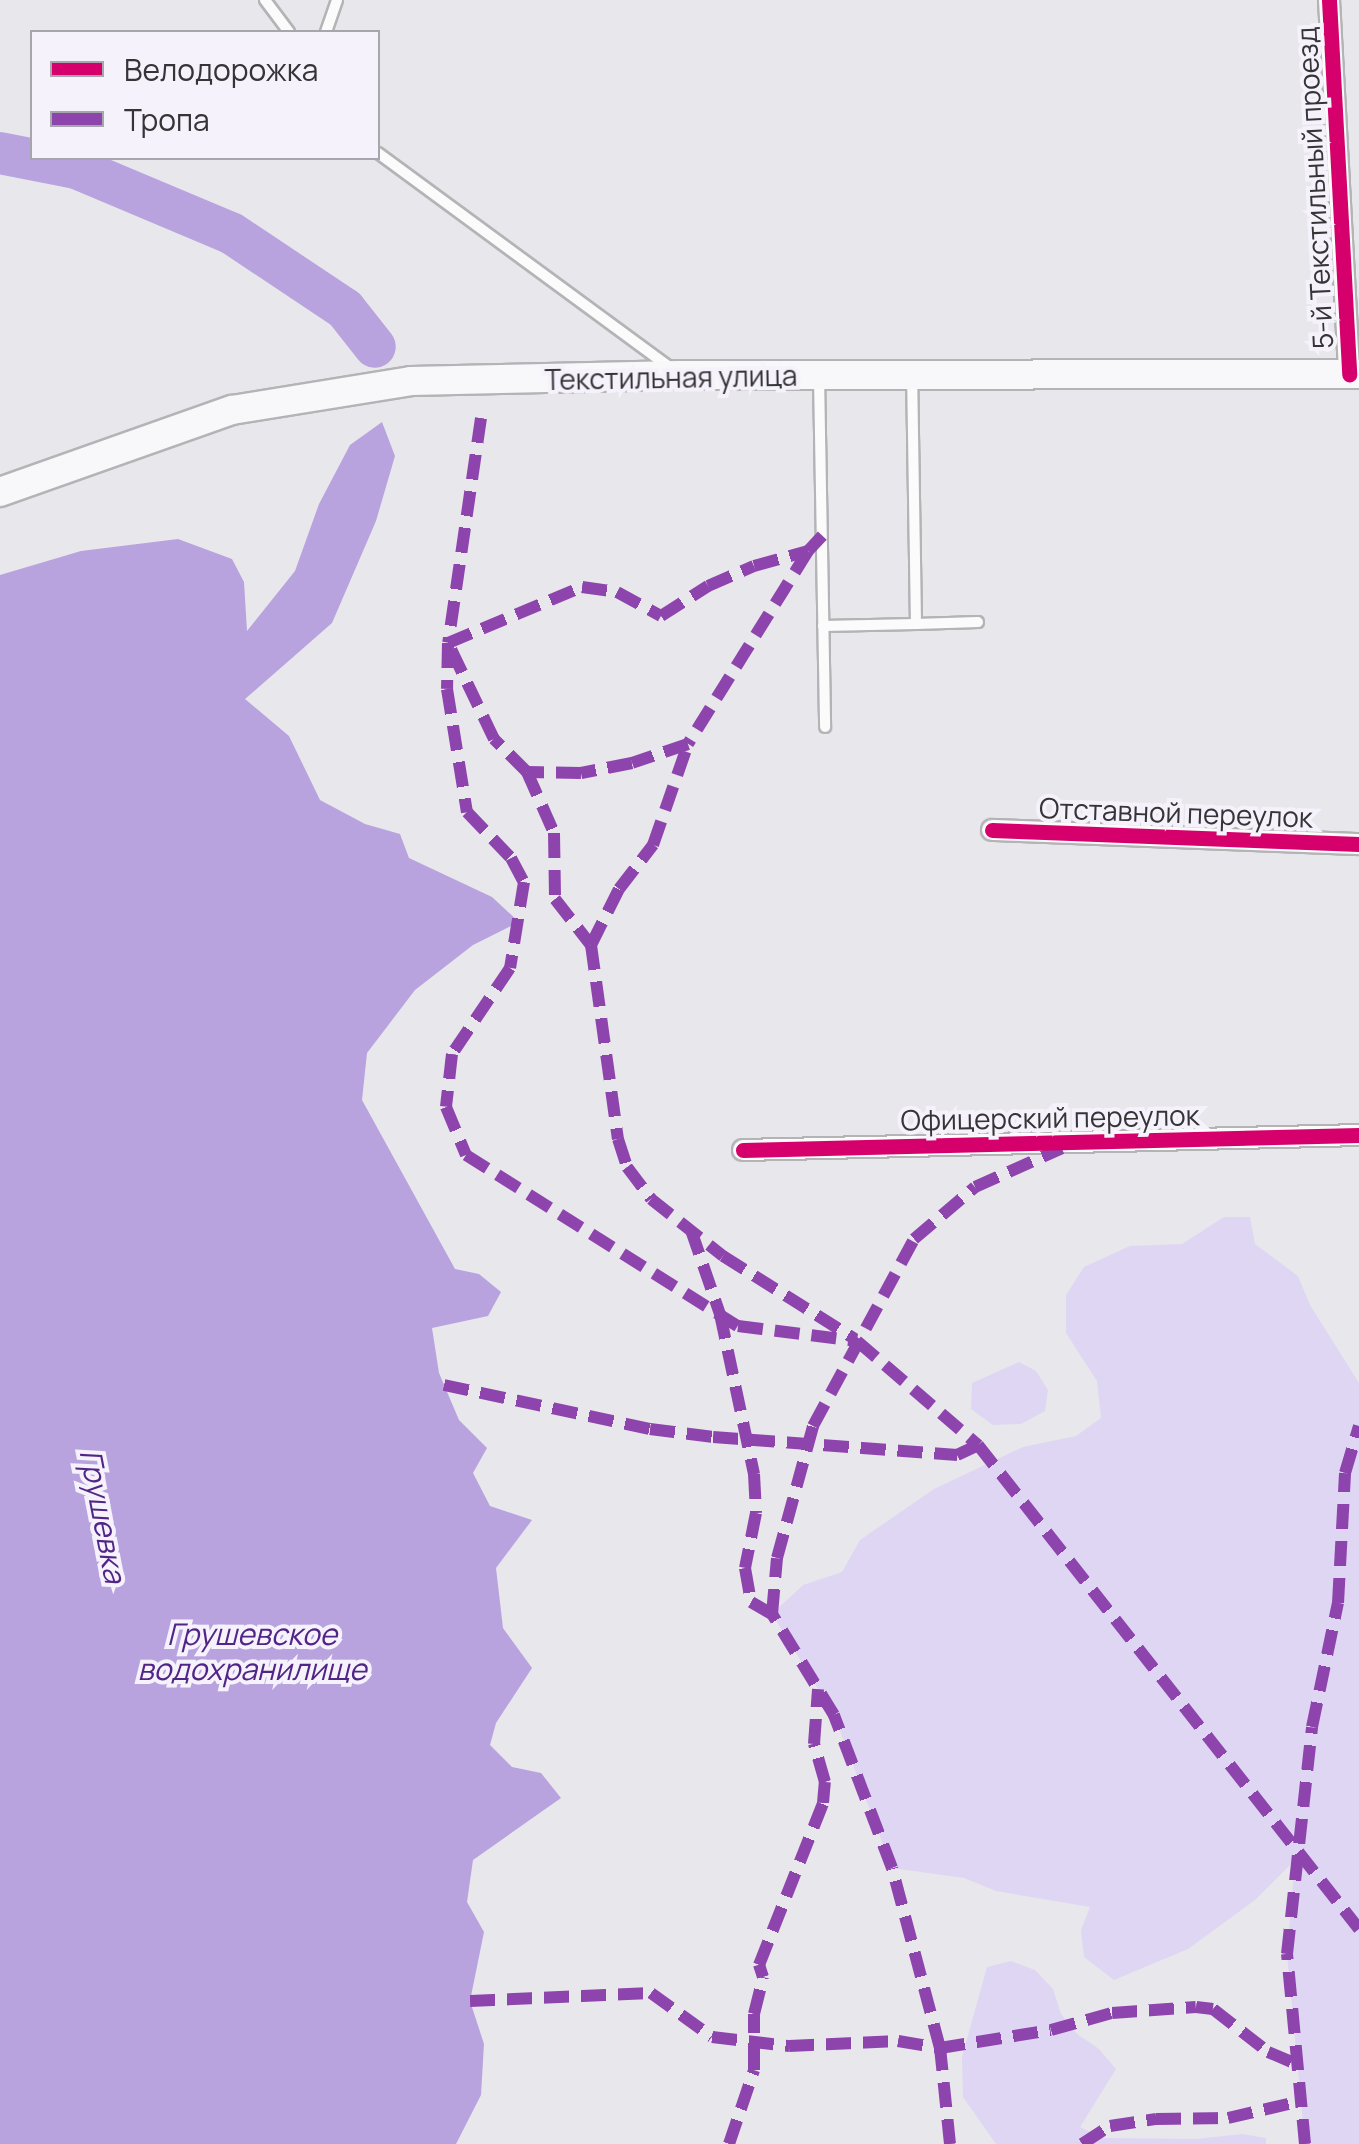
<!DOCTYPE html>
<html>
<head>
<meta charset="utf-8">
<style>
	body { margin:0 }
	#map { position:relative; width:1359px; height:2144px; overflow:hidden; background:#e8e7ec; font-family:Manrope,sans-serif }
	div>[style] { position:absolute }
	.green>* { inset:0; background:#dfd6f3 }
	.water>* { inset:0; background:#b8a3df }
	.river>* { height:42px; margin:-21px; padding:0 21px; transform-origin:21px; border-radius:21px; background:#b8a3df }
	.roads { filter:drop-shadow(2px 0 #b4b4b7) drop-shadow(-2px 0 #b4b4b7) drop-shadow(0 2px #b4b4b7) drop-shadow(0 -2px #b4b4b7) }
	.service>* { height:10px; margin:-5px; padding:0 5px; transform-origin:5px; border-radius:5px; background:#fcfbfc }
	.minor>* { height:20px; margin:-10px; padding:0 10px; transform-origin:10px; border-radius:10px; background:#fcfbfc }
	.secondary>* { height:28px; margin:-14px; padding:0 14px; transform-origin:14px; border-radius:14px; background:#f8f7fa }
	.quiet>* { height:12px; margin-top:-6px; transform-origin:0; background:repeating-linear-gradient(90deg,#8e44ad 0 25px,transparent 0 37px) }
	.cycleway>* { height:15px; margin:-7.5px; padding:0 7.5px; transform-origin:7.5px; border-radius:7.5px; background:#d6006c }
	span { translate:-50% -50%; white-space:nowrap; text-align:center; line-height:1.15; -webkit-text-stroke:8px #f5f2fb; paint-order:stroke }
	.street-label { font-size:28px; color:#353437 }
	.water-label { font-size:30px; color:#512587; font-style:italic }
	.legend { position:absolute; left:30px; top:30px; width:350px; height:130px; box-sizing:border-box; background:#f5f2fb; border:2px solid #a8a6ad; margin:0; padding:12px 18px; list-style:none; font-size:30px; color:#353437 }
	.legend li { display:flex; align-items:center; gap:20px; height:50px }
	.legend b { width:50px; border:2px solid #a8a6ad }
</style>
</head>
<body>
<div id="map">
	<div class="green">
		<div style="clip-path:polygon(1224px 1217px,1250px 1217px,1255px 1244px,1298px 1276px,1310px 1305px,1359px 1383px,1359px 2144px,1305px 2144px,1287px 1954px,1295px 1860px,1255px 1900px,1188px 1949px,1114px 1980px,1084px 1957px,1081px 1930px,1090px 1907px,996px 1891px,964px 1878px,892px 1868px,834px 1715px,772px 1614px,803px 1585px,842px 1572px,860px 1540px,934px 1489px,1023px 1447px,1076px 1436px,1101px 1418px,1097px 1381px,1066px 1333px,1066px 1295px,1084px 1267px,1130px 1246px,1182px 1244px)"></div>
		<div style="clip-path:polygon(1019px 1362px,1036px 1371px,1048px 1390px,1045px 1411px,1021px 1424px,993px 1425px,971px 1409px,972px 1383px)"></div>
		<div style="clip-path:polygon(1011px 1961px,1035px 1970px,1053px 1989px,1061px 2014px,1077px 2034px,1099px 2049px,1116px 2069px,1080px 2127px,1103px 2138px,1197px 2139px,1242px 2134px,1266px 2138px,1266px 2144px,996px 2144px,963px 2097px,962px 2057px,987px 1967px)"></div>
	</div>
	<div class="water">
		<div style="clip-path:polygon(382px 422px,395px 456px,376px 521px,332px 623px,245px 699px,289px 736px,320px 800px,365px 824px,400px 834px,409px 858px,492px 897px,519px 922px,473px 945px,415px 990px,367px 1053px,362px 1100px,455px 1269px,479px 1274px,501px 1292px,488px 1316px,432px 1328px,439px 1373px,459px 1420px,487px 1448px,473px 1473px,490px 1506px,532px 1520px,496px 1568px,503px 1628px,532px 1668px,496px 1723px,490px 1745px,512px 1767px,541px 1773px,561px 1798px,473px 1860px,467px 1902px,484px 1932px,470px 2001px,484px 2044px,481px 2095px,456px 2144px,0 2144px,0 575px,81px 551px,178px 539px,232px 559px,244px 582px,247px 631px,295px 571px,319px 504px,350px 445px)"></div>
	</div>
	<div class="river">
		<div style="left:0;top:153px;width:77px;rotate:11.2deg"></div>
		<div style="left:76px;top:168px;width:168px;rotate:22.8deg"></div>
		<div style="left:231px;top:233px;width:137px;rotate:33.7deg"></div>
		<div style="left:345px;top:309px;width:48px;rotate:51.7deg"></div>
	</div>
	<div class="roads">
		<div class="service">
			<div style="left:265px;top:0;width:40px;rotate:53deg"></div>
			<div style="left:326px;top:32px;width:34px;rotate:-71deg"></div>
			<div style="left:378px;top:153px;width:363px;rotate:36.3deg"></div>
			<div style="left:819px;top:376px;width:351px;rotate:89deg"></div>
			<div style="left:916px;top:624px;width:62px;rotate:-1.8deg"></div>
			<div style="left:823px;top:626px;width:93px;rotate:-1.2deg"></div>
			<div style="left:916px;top:624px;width:248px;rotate:-90.9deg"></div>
		</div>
		<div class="minor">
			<div style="left:1329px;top:0;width:375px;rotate:86.9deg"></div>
			<div style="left:992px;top:830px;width:367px;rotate:2.2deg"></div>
			<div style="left:743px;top:1150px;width:616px;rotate:-1.39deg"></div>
		</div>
		<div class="secondary">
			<div style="left:0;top:492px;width:246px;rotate:-19.5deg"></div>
			<div style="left:232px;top:410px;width:181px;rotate:-9.2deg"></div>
			<div style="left:411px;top:381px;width:269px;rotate:-1.3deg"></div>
			<div style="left:680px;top:375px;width:679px;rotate:-0.08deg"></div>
		</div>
	</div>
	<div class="quiet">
		<div style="left:481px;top:418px;width:227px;rotate:98.3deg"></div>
		<div style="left:448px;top:643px;width:46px;rotate:91.2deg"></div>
		<div style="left:447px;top:689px;width:125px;rotate:80.8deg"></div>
		<div style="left:467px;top:812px;width:64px;rotate:46.3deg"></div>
		<div style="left:511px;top:858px;width:27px;rotate:62deg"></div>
		<div style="left:524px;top:882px;width:87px;rotate:99.2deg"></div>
		<div style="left:510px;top:968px;width:104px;rotate:124deg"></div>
		<div style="left:452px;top:1054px;width:53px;rotate:96.5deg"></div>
		<div style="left:446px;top:1107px;width:52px;rotate:67.4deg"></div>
		<div style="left:466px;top:1155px;width:321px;rotate:32.2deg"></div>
		<div style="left:738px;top:1326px;width:120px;rotate:7.2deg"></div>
		<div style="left:857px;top:1341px;width:160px;rotate:40.7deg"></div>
		<div style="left:978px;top:1445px;width:616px;rotate:51.79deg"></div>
		<div style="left:808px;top:551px;width:227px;rotate:121.9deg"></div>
		<div style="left:688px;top:744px;width:59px;rotate:161.3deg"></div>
		<div style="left:632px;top:763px;width:52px;rotate:168.9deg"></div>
		<div style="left:581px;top:773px;width:54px;rotate:-178.9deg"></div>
		<div style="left:527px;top:772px;width:47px;rotate:-135deg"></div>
		<div style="left:494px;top:739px;width:106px;rotate:-115.6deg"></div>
		<div style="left:448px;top:643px;width:145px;rotate:-22.7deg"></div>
		<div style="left:582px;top:587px;width:35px;rotate:8deg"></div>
		<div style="left:617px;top:592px;width:50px;rotate:28.6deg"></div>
		<div style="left:661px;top:616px;width:56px;rotate:-32.6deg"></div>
		<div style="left:708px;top:586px;width:50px;rotate:-23.5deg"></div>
		<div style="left:754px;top:566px;width:56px;rotate:-15.5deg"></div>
		<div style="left:808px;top:551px;width:21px;rotate:-47deg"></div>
		<div style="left:527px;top:772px;width:67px;rotate:66.1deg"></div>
		<div style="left:554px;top:833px;width:66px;rotate:89.1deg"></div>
		<div style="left:555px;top:899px;width:58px;rotate:52deg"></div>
		<div style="left:591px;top:945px;width:196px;rotate:82.1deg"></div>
		<div style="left:618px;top:1139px;width:29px;rotate:72deg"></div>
		<div style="left:627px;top:1167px;width:40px;rotate:53deg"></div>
		<div style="left:651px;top:1199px;width:92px;rotate:38.4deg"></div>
		<div style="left:723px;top:1256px;width:156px;rotate:32.2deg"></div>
		<div style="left:591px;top:945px;width:63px;rotate:-63.4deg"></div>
		<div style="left:619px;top:889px;width:56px;rotate:-52.3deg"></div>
		<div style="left:653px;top:845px;width:107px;rotate:-70.9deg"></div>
		<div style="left:691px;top:1230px;width:89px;rotate:71deg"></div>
		<div style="left:720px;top:1314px;width:164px;rotate:78deg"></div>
		<div style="left:754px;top:1474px;width:39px;rotate:87deg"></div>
		<div style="left:756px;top:1513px;width:56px;rotate:101.3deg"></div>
		<div style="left:745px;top:1568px;width:35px;rotate:80deg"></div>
		<div style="left:751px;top:1602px;width:24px;rotate:30deg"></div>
		<div style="left:444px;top:1385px;width:211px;rotate:12.1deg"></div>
		<div style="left:650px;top:1429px;width:64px;rotate:7.2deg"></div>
		<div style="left:713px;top:1437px;width:245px;rotate:4.2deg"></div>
		<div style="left:957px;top:1455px;width:23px;rotate:-25deg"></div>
		<div style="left:470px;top:2001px;width:181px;rotate:-2.5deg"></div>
		<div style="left:651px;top:1993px;width:75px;rotate:35.8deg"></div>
		<div style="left:712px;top:2037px;width:78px;rotate:6.7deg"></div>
		<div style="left:789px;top:2046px;width:109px;rotate:-2.6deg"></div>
		<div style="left:898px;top:2041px;width:43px;rotate:9.5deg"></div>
		<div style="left:940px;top:2048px;width:112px;rotate:-9.2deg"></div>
		<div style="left:1051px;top:2030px;width:63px;rotate:-15.6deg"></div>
		<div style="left:1112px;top:2013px;width:84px;rotate:-4.1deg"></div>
		<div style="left:1196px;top:2007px;width:17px;rotate:7deg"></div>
		<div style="left:1213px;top:2009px;width:70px;rotate:38deg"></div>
		<div style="left:1268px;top:2052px;width:33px;rotate:23deg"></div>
		<div style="left:729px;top:2144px;width:78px;rotate:-71.3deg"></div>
		<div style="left:754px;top:2070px;width:56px;rotate:-90deg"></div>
		<div style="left:754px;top:2014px;width:38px;rotate:-76deg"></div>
		<div style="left:763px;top:1977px;width:13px;rotate:-108deg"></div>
		<div style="left:759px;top:1965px;width:174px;rotate:-68.4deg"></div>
		<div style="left:823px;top:1803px;width:21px;rotate:-85deg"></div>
		<div style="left:825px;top:1782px;width:40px;rotate:-106deg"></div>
		<div style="left:814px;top:1744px;width:55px;rotate:-85.8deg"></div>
		<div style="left:950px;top:2144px;width:97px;rotate:-95.9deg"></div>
		<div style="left:940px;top:2048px;width:186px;rotate:-104.9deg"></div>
		<div style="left:892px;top:1868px;width:164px;rotate:-110.8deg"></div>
		<div style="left:834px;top:1715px;width:119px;rotate:-121.5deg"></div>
		<div style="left:772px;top:1614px;width:56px;rotate:-84.9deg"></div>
		<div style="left:777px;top:1558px;width:137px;rotate:-74.7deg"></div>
		<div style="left:813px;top:1426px;width:213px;rotate:-61.6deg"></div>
		<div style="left:914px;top:1239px;width:80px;rotate:-40.4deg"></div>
		<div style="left:975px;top:1187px;width:95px;rotate:-24.1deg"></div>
		<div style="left:1082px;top:2144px;width:33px;rotate:-33deg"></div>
		<div style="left:1110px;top:2126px;width:47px;rotate:-8.7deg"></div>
		<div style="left:1156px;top:2119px;width:72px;rotate:-0.8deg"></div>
		<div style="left:1228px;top:2118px;width:75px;rotate:-13.1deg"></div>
		<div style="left:1305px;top:2144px;width:191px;rotate:-95.4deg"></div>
		<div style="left:1287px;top:1954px;width:228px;rotate:-83.7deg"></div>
		<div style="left:1312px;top:1727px;width:127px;rotate:-78.2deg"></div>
		<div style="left:1338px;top:1603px;width:130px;rotate:-86.9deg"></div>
		<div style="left:1345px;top:1473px;width:49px;rotate:-73.4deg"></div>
	</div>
	<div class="cycleway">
		<div style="left:1329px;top:0;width:375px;rotate:86.9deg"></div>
		<div style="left:992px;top:830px;width:367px;rotate:2.2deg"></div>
		<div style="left:743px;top:1150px;width:616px;rotate:-1.39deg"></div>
	</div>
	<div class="street-label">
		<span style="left:1314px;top:188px;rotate:-93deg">5-й Текстильный проезд</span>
		<span style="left:671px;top:377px;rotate:-1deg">Текстильная улица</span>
		<span style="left:1176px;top:812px;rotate:2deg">Отставной переулок</span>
		<span style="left:1050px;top:1117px;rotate:-1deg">Офицерский переулок</span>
	</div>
	<div class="water-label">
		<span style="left:103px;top:1516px;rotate:79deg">Грушевка</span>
		<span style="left:252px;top:1651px">Грушевское<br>водохранилище</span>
	</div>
	<ul class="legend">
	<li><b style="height:12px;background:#d6006c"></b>Велодорожка</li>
	<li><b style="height:12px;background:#8e44ad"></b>Тропа</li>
	</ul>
</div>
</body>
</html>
